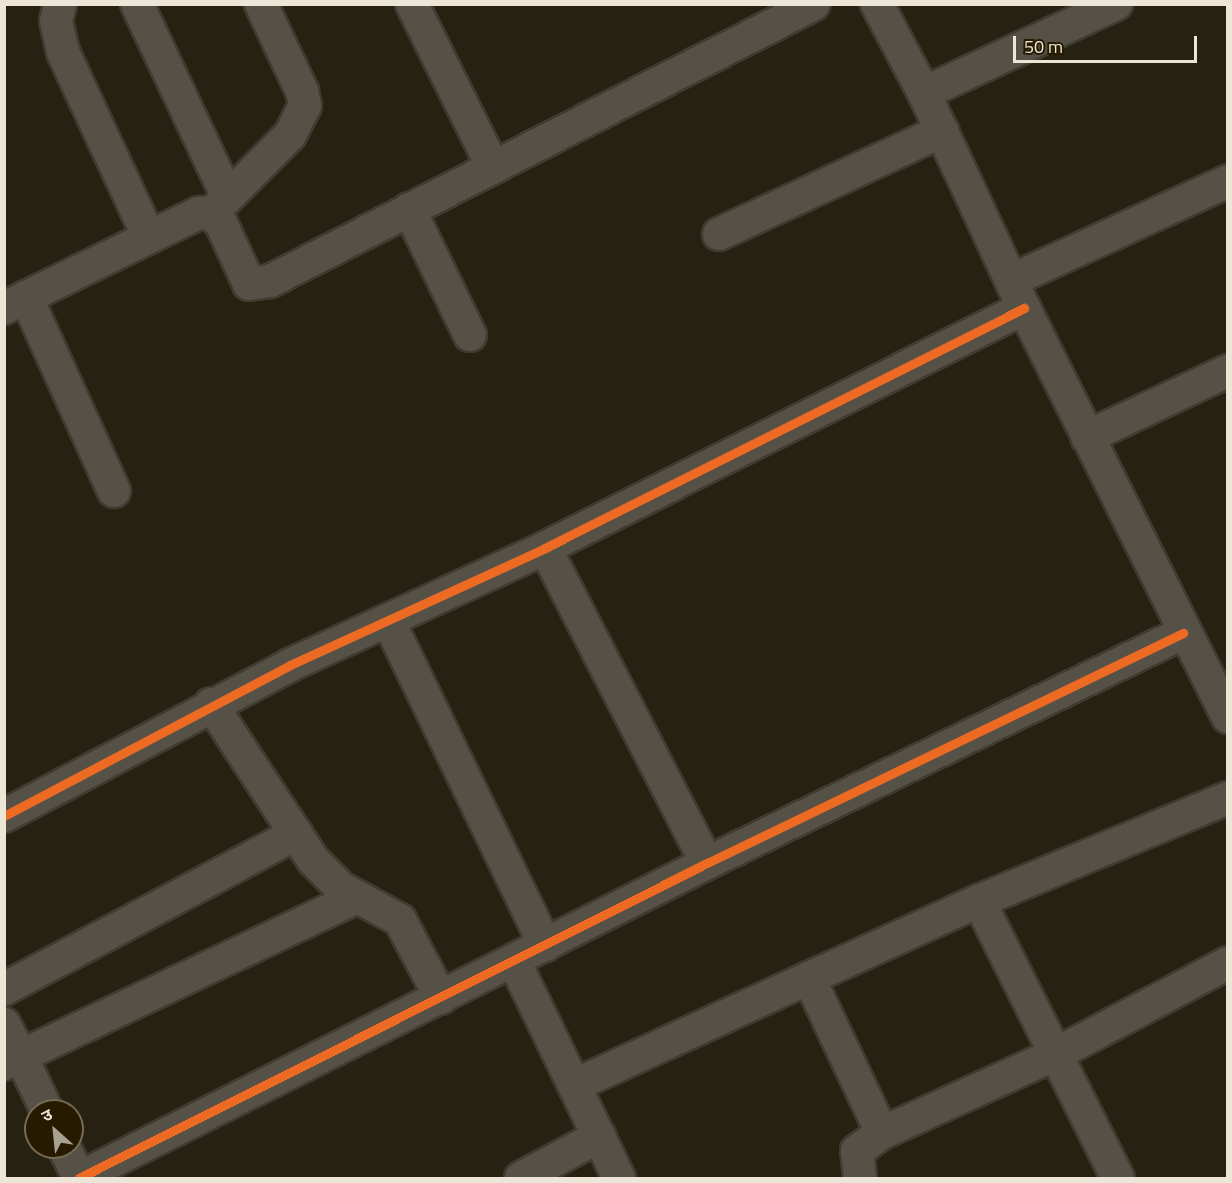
<!DOCTYPE html>
<html>
<head>
<meta charset="utf-8">
<style>
	body { margin:0 }
	#map { position:relative; width:1232px; height:1183px; overflow:hidden; background:#272112; font-family:"Titillium Web","Noto Sans Devanagari",sans-serif }
	div>[style] { position:absolute }
	.roads { filter:drop-shadow(2px 0 #403b30) drop-shadow(-2px 0 #403b30) drop-shadow(0 2px #403b30) drop-shadow(0 -2px #403b30) }
	.minor>* { height:32px; margin:-16px; padding:0 16px; transform-origin:16px; border-radius:16px; background:#565147 }
	.cycleway>* { height:9px; margin:-4.5px; padding:0 4.5px; transform-origin:4.5px; border-radius:4.5px; background:#ed6a23 }
	span { translate:-50% -50%; white-space:nowrap; text-align:center; line-height:1.15; -webkit-text-stroke:5px #261b01; paint-order:stroke }
	.frame { position:absolute; inset:0; border:6px solid #ede6d6; pointer-events:none }
	.north { position:absolute; left:24px; top:1099px; width:60px; height:60px; box-sizing:border-box; background:#261b01; border:2px solid #766c56; border-radius:50%; rotate:333deg; font-size:16px; font-weight:700; line-height:24px; text-align:center; color:#ede6d6 }
	.north::after { content:''; display:block; margin:auto; width:21px; height:27px; background:#a8a191; clip-path:polygon(50% 0,100% 100%,50% 72%,0 100%) }
	.scale { position:absolute; left:1013px; top:36px; width:184px; height:27px; box-sizing:border-box; border:3px solid #ede6d6; border-top:0; padding-left:8px; font-size:18px; line-height:21px; white-space:nowrap; color:#ede6d6; -webkit-text-stroke:4px #261b01; paint-order:stroke }
</style>
</head>
<body>
<div id="map">
	<div class="roads">
		<div class="minor">
			<div style="left:60px;top:4px;width:17px;rotate:103deg"></div>
			<div style="left:56px;top:21px;width:32px;rotate:77deg"></div>
			<div style="left:63px;top:52px;width:202px;rotate:65.1deg"></div>
			<div style="left:137px;top:4px;width:213px;rotate:64.8deg"></div>
			<div style="left:412px;top:4px;width:180px;rotate:63.6deg"></div>
			<div style="left:877px;top:4px;width:101px;rotate:62.2deg"></div>
			<div style="left:924px;top:93px;width:237px;rotate:65.1deg"></div>
			<div style="left:1024px;top:308px;width:457px;rotate:63.5deg"></div>
			<div style="left:924px;top:93px;width:212px;rotate:-24.9deg"></div>
			<div style="left:409px;top:209px;width:140px;rotate:64.2deg"></div>
			<div style="left:211px;top:214px;width:112px;rotate:-45deg"></div>
			<div style="left:290px;top:135px;width:33px;rotate:-63deg"></div>
			<div style="left:305px;top:106px;width:15px;rotate:-101deg"></div>
			<div style="left:302px;top:91px;width:96px;rotate:-115.2deg"></div>
			<div style="left:719px;top:234px;width:246px;rotate:-24.8deg"></div>
			<div style="left:1012px;top:280px;width:238px;rotate:-24.6deg"></div>
			<div style="left:26px;top:297px;width:213px;rotate:65.6deg"></div>
			<div style="left:4px;top:308px;width:217px;rotate:-26deg"></div>
			<div style="left:199px;top:213px;width:12px;rotate:5deg"></div>
			<div style="left:211px;top:214px;width:13px;rotate:42deg"></div>
			<div style="left:221px;top:223px;width:67px;rotate:65.3deg"></div>
			<div style="left:249px;top:284px;width:21px;rotate:-8deg"></div>
			<div style="left:270px;top:281px;width:610px;rotate:-26.98deg"></div>
			<div style="left:1087px;top:437px;width:156px;rotate:-25.1deg"></div>
			<div style="left:545px;top:548px;width:354px;rotate:62.8deg"></div>
			<div style="left:389px;top:622px;width:359px;rotate:64.2deg"></div>
			<div style="left:211px;top:704px;width:186px;rotate:56.8deg"></div>
			<div style="left:313px;top:860px;width:40px;rotate:45deg"></div>
			<div style="left:341px;top:888px;width:67px;rotate:28.5deg"></div>
			<div style="left:400px;top:920px;width:88px;rotate:62.3deg"></div>
			<div style="left:4px;top:816px;width:323px;rotate:-27.8deg"></div>
			<div style="left:290px;top:665px;width:281px;rotate:-24.6deg"></div>
			<div style="left:545px;top:548px;width:536px;rotate:-26.61deg"></div>
			<div style="left:979px;top:901px;width:310px;rotate:63.4deg"></div>
			<div style="left:514px;top:961px;width:241px;rotate:64.2deg"></div>
			<div style="left:809px;top:978px;width:187px;rotate:-24.4deg"></div>
			<div style="left:979px;top:901px;width:269px;rotate:-22.5deg"></div>
			<div style="left:4px;top:989px;width:331px;rotate:-28deg"></div>
			<div style="left:4px;top:1024px;width:36px;rotate:62deg"></div>
			<div style="left:21px;top:1056px;width:19px;rotate:155deg"></div>
			<div style="left:575px;top:1085px;width:257px;rotate:-24.6deg"></div>
			<div style="left:809px;top:978px;width:171px;rotate:64.8deg"></div>
			<div style="left:47px;top:1111px;width:61px;rotate:-115.3deg"></div>
			<div style="left:21px;top:1056px;width:372px;rotate:-25.3deg"></div>
			<div style="left:64px;top:1147px;width:34px;rotate:64deg"></div>
			<div style="left:79px;top:1178px;width:703px;rotate:-26.64deg"></div>
			<div style="left:707px;top:863px;width:529px;rotate:-25.79deg"></div>
			<div style="left:521px;top:1178px;width:89px;rotate:-28deg"></div>
			<div style="left:860px;top:1178px;width:27px;rotate:-96deg"></div>
			<div style="left:857px;top:1151px;width:31px;rotate:-36deg"></div>
			<div style="left:882px;top:1133px;width:193px;rotate:-24.4deg"></div>
			<div style="left:1058px;top:1053px;width:192px;rotate:-27.9deg"></div>
		</div>
	</div>
	<div class="cycleway">
		<div style="left:4px;top:816px;width:323px;rotate:-27.8deg"></div>
		<div style="left:290px;top:665px;width:281px;rotate:-24.6deg"></div>
		<div style="left:545px;top:548px;width:536px;rotate:-26.61deg"></div>
		<div style="left:79px;top:1178px;width:703px;rotate:-26.64deg"></div>
		<div style="left:707px;top:863px;width:529px;rotate:-25.79deg"></div>
	</div>
	<div class="frame"></div>
	<div class="north">उ</div>
	<div class="scale">50 m</div>
</div>
</body>
</html>
